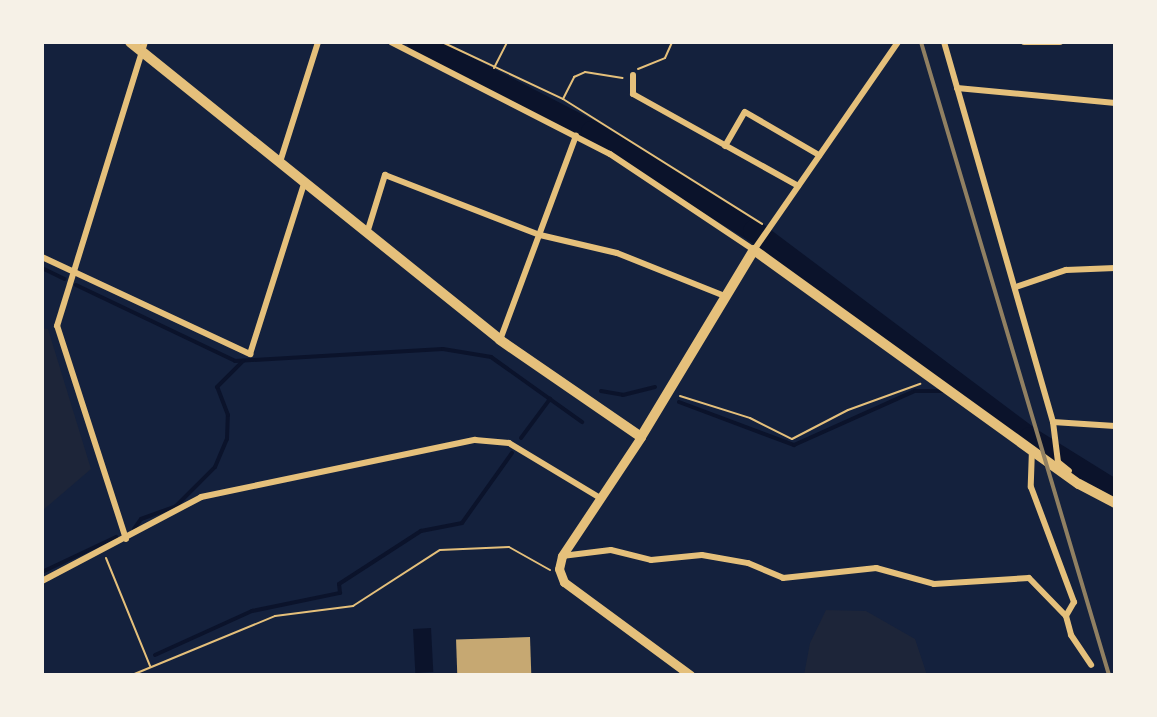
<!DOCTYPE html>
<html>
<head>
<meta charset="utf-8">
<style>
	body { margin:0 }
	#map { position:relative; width:1157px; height:717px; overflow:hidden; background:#14213d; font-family:Mulish,sans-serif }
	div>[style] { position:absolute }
	.green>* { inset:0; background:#1d2539 }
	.water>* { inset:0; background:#0b132b; transform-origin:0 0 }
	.stream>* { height:4px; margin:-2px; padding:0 2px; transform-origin:2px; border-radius:2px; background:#0b132b }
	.river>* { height:22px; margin:-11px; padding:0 11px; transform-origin:11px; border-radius:11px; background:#0b132b }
	.building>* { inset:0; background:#c6a872; transform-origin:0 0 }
	.path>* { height:2px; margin:-1px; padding:0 1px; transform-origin:1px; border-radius:1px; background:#e5c07b }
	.minor>* { height:6px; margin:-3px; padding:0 3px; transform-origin:3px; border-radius:3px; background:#e5c07b }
	.tertiary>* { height:9px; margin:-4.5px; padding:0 4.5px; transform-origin:4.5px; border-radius:4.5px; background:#e5c07b }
	.secondary>* { height:10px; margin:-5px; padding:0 5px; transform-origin:5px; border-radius:5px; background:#e5c07b }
	.rail>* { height:4px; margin:-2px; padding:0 2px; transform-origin:2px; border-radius:2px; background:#918062 }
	span { translate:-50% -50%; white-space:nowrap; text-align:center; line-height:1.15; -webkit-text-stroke:6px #f6f1e7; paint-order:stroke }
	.frame { position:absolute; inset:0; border:44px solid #f6f1e7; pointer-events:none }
</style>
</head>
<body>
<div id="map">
	<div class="green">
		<div style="clip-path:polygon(42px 328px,48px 329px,91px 469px,42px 511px)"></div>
		<div style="clip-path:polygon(826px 610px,866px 611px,915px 639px,927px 675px,804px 675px,810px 643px)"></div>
	</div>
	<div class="water">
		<div style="left:431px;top:628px;width:44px;height:18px;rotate:87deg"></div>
	</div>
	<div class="stream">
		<div style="left:42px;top:268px;width:25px;rotate:26deg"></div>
		<div style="left:76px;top:285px;width:176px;rotate:25.5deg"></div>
		<div style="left:235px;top:361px;width:208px;rotate:-3.3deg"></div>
		<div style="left:443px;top:349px;width:49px;rotate:9.5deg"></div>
		<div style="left:491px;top:357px;width:112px;rotate:35.5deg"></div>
		<div style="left:601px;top:391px;width:22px;rotate:10deg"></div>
		<div style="left:623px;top:395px;width:33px;rotate:-14deg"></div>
		<div style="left:679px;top:402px;width:123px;rotate:20.5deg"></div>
		<div style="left:794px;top:445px;width:133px;rotate:-24.1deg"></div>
		<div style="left:915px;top:391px;width:29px"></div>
		<div style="left:521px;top:438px;width:49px;rotate:-53.4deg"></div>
		<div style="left:134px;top:529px;width:12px;rotate:-55deg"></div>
		<div style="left:141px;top:519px;width:37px;rotate:-20deg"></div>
		<div style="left:176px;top:506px;width:55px;rotate:-45deg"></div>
		<div style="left:215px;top:467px;width:30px;rotate:-67deg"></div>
		<div style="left:227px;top:439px;width:24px;rotate:-88deg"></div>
		<div style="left:228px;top:415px;width:30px;rotate:-111deg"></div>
		<div style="left:217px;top:387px;width:37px;rotate:-45deg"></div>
		<div style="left:42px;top:572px;width:82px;rotate:-25.3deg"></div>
		<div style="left:155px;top:655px;width:107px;rotate:-24.4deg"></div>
		<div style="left:252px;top:611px;width:90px;rotate:-11.6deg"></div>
		<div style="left:340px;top:593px;width:9px;rotate:-96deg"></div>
		<div style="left:339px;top:584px;width:98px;rotate:-32.9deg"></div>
		<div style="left:421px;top:531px;width:42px;rotate:-11deg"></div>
		<div style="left:462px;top:523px;width:86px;rotate:-54.5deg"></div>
	</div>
	<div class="river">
		<div style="left:418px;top:42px;width:196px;rotate:27.3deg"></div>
		<div style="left:592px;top:132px;width:190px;rotate:31.4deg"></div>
		<div style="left:754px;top:231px;width:345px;rotate:36.9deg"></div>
		<div style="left:1030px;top:438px;width:100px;rotate:31.9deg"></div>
	</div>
	<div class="building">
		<div style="left:530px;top:637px;width:38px;height:74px;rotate:88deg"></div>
	</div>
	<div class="path">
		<div style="left:442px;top:42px;width:134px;rotate:25.2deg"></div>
		<div style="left:563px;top:99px;width:235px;rotate:32.1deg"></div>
		<div style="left:494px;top:68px;width:29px;rotate:-63deg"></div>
		<div style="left:638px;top:69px;width:29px;rotate:-22deg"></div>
		<div style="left:665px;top:58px;width:17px;rotate:-66deg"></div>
		<div style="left:563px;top:99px;width:25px;rotate:-63deg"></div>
		<div style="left:574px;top:77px;width:12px;rotate:-24deg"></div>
		<div style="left:585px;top:72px;width:38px;rotate:9deg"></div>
		<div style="left:680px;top:396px;width:73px;rotate:17.4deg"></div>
		<div style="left:750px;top:418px;width:47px;rotate:26.6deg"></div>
		<div style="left:792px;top:439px;width:63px;rotate:-27.4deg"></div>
		<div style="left:848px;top:410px;width:77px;rotate:-19.9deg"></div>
		<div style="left:106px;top:558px;width:117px;rotate:67.8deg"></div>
		<div style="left:132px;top:675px;width:155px;rotate:-22.4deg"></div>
		<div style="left:275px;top:616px;width:79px;rotate:-7.3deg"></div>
		<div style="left:353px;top:606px;width:103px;rotate:-32.8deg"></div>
		<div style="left:440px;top:550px;width:69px;rotate:-2.5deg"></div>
		<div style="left:509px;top:547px;width:47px;rotate:29.3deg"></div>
	</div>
	<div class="minor">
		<div style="left:391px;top:42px;width:246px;rotate:27.1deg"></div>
		<div style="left:610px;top:154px;width:173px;rotate:33.7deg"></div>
		<div style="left:754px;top:250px;width:253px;rotate:-55.3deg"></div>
		<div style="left:944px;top:42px;width:395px;rotate:74deg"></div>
		<div style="left:1053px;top:422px;width:40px;rotate:82.9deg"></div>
		<div style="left:1058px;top:462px;width:14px;rotate:39deg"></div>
		<div style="left:1024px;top:42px;width:36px"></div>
		<div style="left:633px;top:75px;width:19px;rotate:90deg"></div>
		<div style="left:633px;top:94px;width:189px;rotate:29.1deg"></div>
		<div style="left:957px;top:88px;width:159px;rotate:5.4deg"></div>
		<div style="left:725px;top:146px;width:39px;rotate:-60deg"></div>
		<div style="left:745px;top:112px;width:86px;rotate:30.2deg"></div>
		<div style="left:280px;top:162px;width:126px;rotate:-72.4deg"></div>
		<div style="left:367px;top:233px;width:61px;rotate:-72.8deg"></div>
		<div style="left:385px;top:175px;width:166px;rotate:21.2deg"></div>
		<div style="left:540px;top:235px;width:79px;rotate:13.2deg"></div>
		<div style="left:617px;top:253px;width:118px;rotate:21.8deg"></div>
		<div style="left:42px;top:257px;width:230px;rotate:25deg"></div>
		<div style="left:250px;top:354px;width:178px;rotate:-72.4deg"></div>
		<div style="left:1016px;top:287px;width:53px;rotate:-18.8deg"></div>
		<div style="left:1066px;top:270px;width:49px;rotate:-2.3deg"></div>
		<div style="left:500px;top:340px;width:218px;rotate:-69.6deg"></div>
		<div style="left:1053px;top:422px;width:62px;rotate:3.7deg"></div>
		<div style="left:1032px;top:449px;width:38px;rotate:92deg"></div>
		<div style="left:1031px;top:487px;width:123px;rotate:69.5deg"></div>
		<div style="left:1074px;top:602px;width:16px;rotate:120deg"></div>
		<div style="left:126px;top:539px;width:224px;rotate:-107.9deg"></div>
		<div style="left:57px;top:326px;width:297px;rotate:-72.8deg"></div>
		<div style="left:562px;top:556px;width:49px;rotate:-7deg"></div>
		<div style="left:611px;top:550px;width:41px;rotate:14deg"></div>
		<div style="left:651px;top:560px;width:51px;rotate:-5.6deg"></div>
		<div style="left:702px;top:555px;width:47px;rotate:9.9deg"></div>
		<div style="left:748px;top:563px;width:38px;rotate:23deg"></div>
		<div style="left:783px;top:578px;width:94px;rotate:-6.1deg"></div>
		<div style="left:876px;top:568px;width:60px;rotate:15.4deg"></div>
		<div style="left:934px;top:584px;width:95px;rotate:-3.6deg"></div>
		<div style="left:1029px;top:578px;width:53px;rotate:45.8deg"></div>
		<div style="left:1066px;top:616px;width:20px;rotate:75deg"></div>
		<div style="left:1071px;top:635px;width:36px;rotate:56deg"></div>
		<div style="left:42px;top:581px;width:180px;rotate:-27.8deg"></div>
		<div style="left:201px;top:497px;width:280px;rotate:-11.8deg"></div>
		<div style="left:475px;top:440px;width:34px;rotate:5deg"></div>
		<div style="left:509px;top:443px;width:106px;rotate:31.1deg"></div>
	</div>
	<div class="tertiary">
		<div style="left:641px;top:437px;width:143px;rotate:123.6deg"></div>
		<div style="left:562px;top:556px;width:13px;rotate:103deg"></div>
		<div style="left:559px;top:569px;width:14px;rotate:69deg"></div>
		<div style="left:564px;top:582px;width:157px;rotate:36.4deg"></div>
	</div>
	<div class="secondary">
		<div style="left:130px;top:42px;width:475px;rotate:38.8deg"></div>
		<div style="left:500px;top:340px;width:171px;rotate:34.5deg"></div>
		<div style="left:641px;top:437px;width:218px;rotate:-58.9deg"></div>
		<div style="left:754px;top:250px;width:400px;rotate:35.8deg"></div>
		<div style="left:1079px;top:484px;width:41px;rotate:27.8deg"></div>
	</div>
	<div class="rail">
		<div style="left:921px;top:42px;width:660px;rotate:73.46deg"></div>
	</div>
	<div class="frame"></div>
</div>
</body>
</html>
